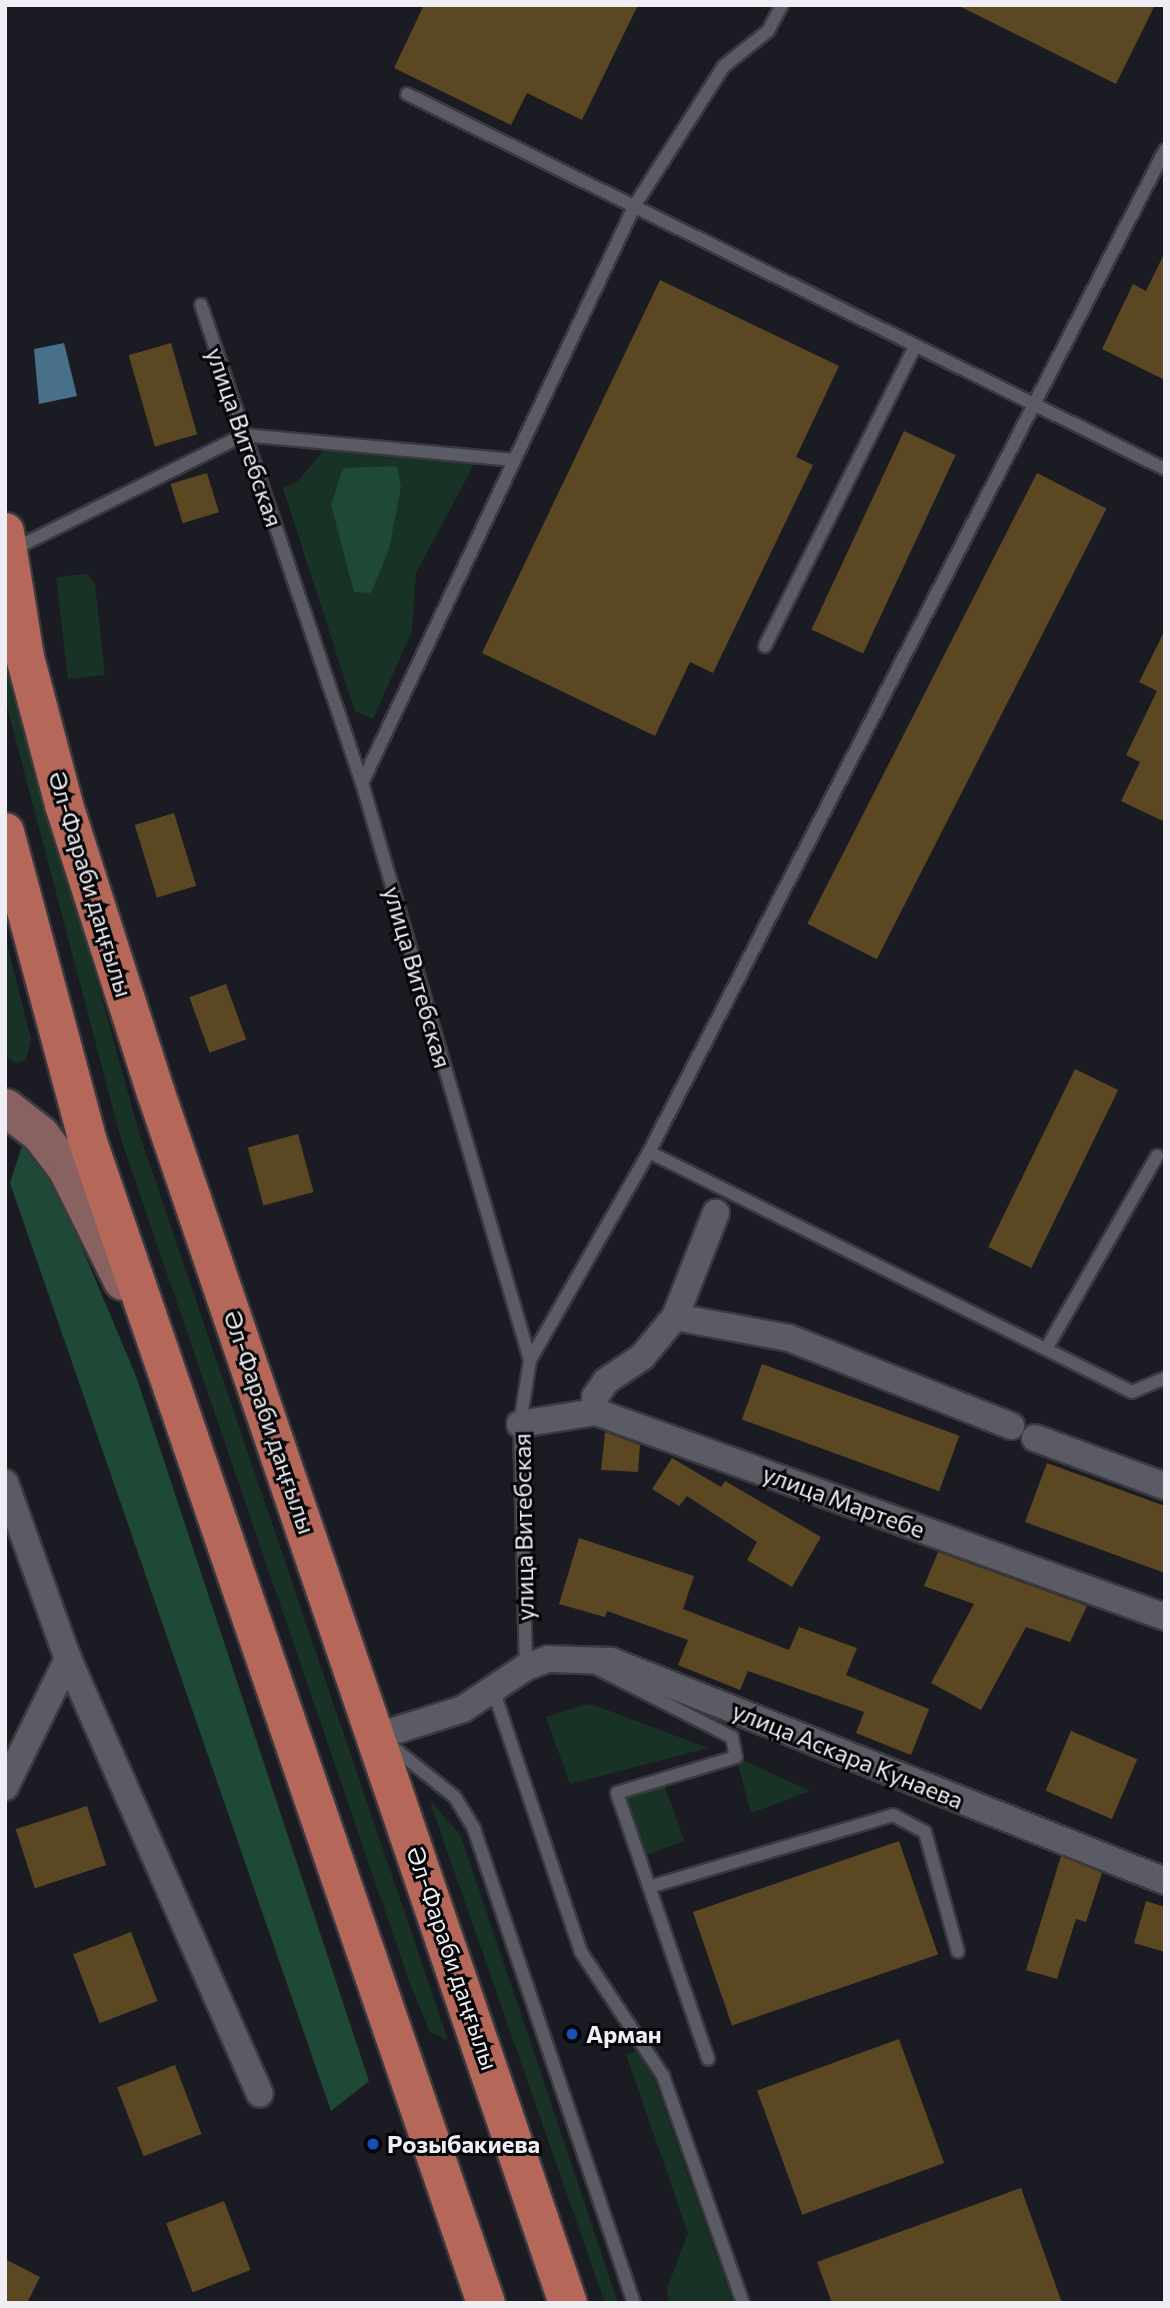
<!DOCTYPE html>
<html>
<head>
<meta charset="utf-8">
<style>
	body { margin:0 }
	#map { position:relative; width:1170px; height:2308px; overflow:hidden; background:#1b1b23; font-family:Commissioner,sans-serif }
	div>[style] { position:absolute }
	.green>* { inset:0; background:#183326; transform-origin:0 0 }
	.forest>* { inset:0; background:#1e4936 }
	.water>* { inset:0; background:#487088 }
	.building>* { inset:0; background:#5c4723; transform-origin:0 0 }
	.roads { filter:drop-shadow(2px 0 #39393f) drop-shadow(-2px 0 #39393f) drop-shadow(0 2px #39393f) drop-shadow(0 -2px #39393f) }
	.lane>* { height:12px; margin:-6px; padding:0 6px; transform-origin:6px; border-radius:6px; background:#5b5b65 }
	.street>* { height:26px; margin:-13px; padding:0 13px; transform-origin:13px; border-radius:13px; background:#5b5b65 }
	.secondary>* { height:37px; margin:-18.5px; padding:0 18.5px; transform-origin:18.5px; border-radius:18.5px; background:#886260 }
	.primary>* { height:38px; margin:-19px; padding:0 19px; transform-origin:19px; border-radius:19px; background:#b5685a }
	.dots>* { width:19px; height:19px; translate:-50% -50%; box-sizing:border-box; border:4px solid #060609; border-radius:50% }
	span { translate:-50% -50%; white-space:nowrap; text-align:center; line-height:1.15; -webkit-text-stroke:6px #060609; paint-order:stroke }
	.street-label { font-size:24px; color:#eeeef4 }
	.poi-label { font-size:24px; color:#eeeef4; font-weight:700 }
	.left { translate:0 -50%; text-align:left }
	.frame { position:absolute; inset:0; border:7px solid #eeeef4; pointer-events:none }
</style>
</head>
<body>
<div id="map">
	<div class="green">
		<div style="clip-path:polygon(329px 444px,478px 457px,416px 573px,412px 631px,373px 719px,355px 711px,283px 488px,298px 481px)"></div>
		<div style="clip-path:polygon(88px 574px,95px 584px,105px 675px,68px 679px,56px 577px)"></div>
		<div style="clip-path:polygon(5px 606px,56px 834px,140px 1136px,448px 2040px,430px 2032px,410px 1984px,121px 1139px,5px 699px)"></div>
		<div style="clip-path:polygon(5px 936px,31px 1039px,26px 1060px,16px 1063px,5px 1056px)"></div>
		<div style="clip-path:polygon(587px 1704px,599px 1707px,708px 1748px,570px 1784px,546px 1717px)"></div>
		<div style="clip-path:polygon(736px 1757px,810px 1791px,751px 1813px)"></div>
		<div style="left:662px;top:1779px;width:66px;height:47px;rotate:70deg"></div>
		<div style="clip-path:polygon(429px 1799px,461px 1836px,618px 2303px,605px 2303px)"></div>
		<div style="clip-path:polygon(636px 2051px,654px 2079px,733px 2303px,669px 2303px,667px 2289px,688px 2233px,626px 2054px)"></div>
	</div>
	<div class="forest">
		<div style="clip-path:polygon(397px 466px,401px 487px,389px 549px,371px 593px,354px 592px,331px 505px,343px 468px)"></div>
		<div style="clip-path:polygon(24px 1140px,63px 1203px,136px 1376px,369px 2081px,331px 2111px,10px 1183px)"></div>
	</div>
	<div class="water">
		<div style="clip-path:polygon(64px 343px,77px 396px,39px 404px,34px 349px)"></div>
	</div>
	<div class="building">
		<div style="clip-path:polygon(424px 5px,638px 5px,582px 120px,527px 93px,511px 125px,394px 68px)"></div>
		<div style="clip-path:polygon(957px 5px,1155px 5px,1116px 84px)"></div>
		<div style="clip-path:polygon(1165px 252px,1165px 380px,1102px 349px,1133px 284px,1146px 291px)"></div>
		<div style="clip-path:polygon(660px 280px,839px 366px,796px 457px,813px 465px,713px 673px,690px 662px,655px 736px,482px 653px)"></div>
		<div style="left:171px;top:343px;width:95px;height:44px;rotate:74deg"></div>
		<div style="left:904px;top:431px;width:57px;height:219px;rotate:25deg"></div>
		<div style="left:207px;top:473px;width:41px;height:38px;rotate:73deg"></div>
		<div style="left:1037px;top:473px;width:78px;height:506px;rotate:27deg"></div>
		<div style="clip-path:polygon(1165px 630px,1165px 822px,1121px 801px,1140px 762px,1126px 755px,1157px 691px,1139px 682px)"></div>
		<div style="left:174px;top:813px;width:76px;height:41px;rotate:73deg"></div>
		<div style="left:226px;top:984px;width:59px;height:39px;rotate:70deg"></div>
		<div style="left:1075px;top:1069px;width:48px;height:198px;rotate:26deg"></div>
		<div style="left:298px;top:1134px;width:60px;height:52px;rotate:75deg"></div>
		<div style="left:762px;top:1364px;width:210px;height:59px;rotate:20deg"></div>
		<div style="clip-path:polygon(605px 1432px,640px 1445px,638px 1472px,601px 1470px)"></div>
		<div style="clip-path:polygon(672px 1458px,721px 1487px,725px 1481px,821px 1537px,792px 1587px,747px 1560px,757px 1542px,687px 1496px,679px 1506px,652px 1489px)"></div>
		<div style="clip-path:polygon(1047px 1463px,1165px 1506px,1165px 1573px,1025px 1522px)"></div>
		<div style="clip-path:polygon(579px 1538px,694px 1576px,683px 1609px,789px 1650px,799px 1627px,857px 1648px,846px 1675px,929px 1709px,911px 1755px,856px 1733px,864px 1712px,748px 1671px,740px 1690px,678px 1665px,688px 1640px,607px 1611px,605px 1617px,559px 1604px)"></div>
		<div style="clip-path:polygon(938px 1552px,1087px 1606px,1070px 1642px,1026px 1627px,981px 1710px,931px 1683px,974px 1604px,924px 1586px)"></div>
		<div style="left:1071px;top:1731px;width:72px;height:65px;rotate:23deg"></div>
		<div style="left:87px;top:1806px;width:62px;height:75px;rotate:72deg"></div>
		<div style="left:899px;top:1841px;width:120px;height:218px;rotate:71deg"></div>
		<div style="clip-path:polygon(1061px 1856px,1102px 1873px,1086px 1922px,1076px 1919px,1057px 1979px,1026px 1970px)"></div>
		<div style="clip-path:polygon(1146px 1901px,1165px 1907px,1165px 1952px,1134px 1943px)"></div>
		<div style="left:131px;top:1932px;width:74px;height:62px;rotate:69deg"></div>
		<div style="left:899px;top:2039px;width:132px;height:151px;rotate:70deg"></div>
		<div style="left:175px;top:2065px;width:74px;height:62px;rotate:69deg"></div>
		<div style="clip-path:polygon(1021px 2188px,1062px 2303px,832px 2303px,817px 2262px)"></div>
		<div style="left:224px;top:2201px;width:74px;height:62px;rotate:69deg"></div>
		<div style="clip-path:polygon(5px 2259px,40px 2277px,27px 2303px,5px 2303px)"></div>
	</div>
	<div class="roads">
		<div class="lane">
			<div style="left:407px;top:94px;width:846px;rotate:26.32deg"></div>
			<div style="left:201px;top:305px;width:504px;rotate:71.39deg"></div>
			<div style="left:362px;top:783px;width:601px;rotate:73.77deg"></div>
			<div style="left:530px;top:1360px;width:65px;rotate:98.9deg"></div>
			<div style="left:520px;top:1424px;width:243px;rotate:88.6deg"></div>
			<div style="left:12px;top:550px;width:259px;rotate:-26.4deg"></div>
			<div style="left:244px;top:435px;width:271px;rotate:5.3deg"></div>
			<div style="left:765px;top:646px;width:335px;rotate:-63.4deg"></div>
			<div style="left:362px;top:783px;width:639px;rotate:-64.72deg"></div>
			<div style="left:635px;top:205px;width:165px;rotate:-57.4deg"></div>
			<div style="left:724px;top:66px;width:56px;rotate:-38.5deg"></div>
			<div style="left:768px;top:31px;width:30px;rotate:-62deg"></div>
			<div style="left:649px;top:1152px;width:539px;rotate:26.42deg"></div>
			<div style="left:1132px;top:1392px;width:36px;rotate:-23deg"></div>
			<div style="left:1046px;top:1349px;width:223px;rotate:-60.1deg"></div>
			<div style="left:530px;top:1360px;width:240px;rotate:-60.2deg"></div>
			<div style="left:649px;top:1152px;width:1127px;rotate:-62.75deg"></div>
			<div style="left:592px;top:1666px;width:157px;rotate:26.9deg"></div>
			<div style="left:732px;top:1737px;width:20px;rotate:79deg"></div>
			<div style="left:736px;top:1757px;width:124px;rotate:163.2deg"></div>
			<div style="left:617px;top:1793px;width:281px;rotate:71.1deg"></div>
			<div style="left:493px;top:1689px;width:277px;rotate:71.5deg"></div>
			<div style="left:581px;top:1952px;width:149px;rotate:56.5deg"></div>
			<div style="left:663px;top:2076px;width:241px;rotate:70.6deg"></div>
			<div style="left:390px;top:1745px;width:83px;rotate:38.7deg"></div>
			<div style="left:455px;top:1797px;width:37px;rotate:59deg"></div>
			<div style="left:474px;top:1829px;width:500px;rotate:71.35deg"></div>
			<div style="left:649px;top:1887px;width:254px;rotate:-16.4deg"></div>
			<div style="left:893px;top:1815px;width:36px;rotate:28deg"></div>
			<div style="left:925px;top:1832px;width:124px;rotate:74.6deg"></div>
		</div>
		<div class="street">
			<div style="left:675px;top:1317px;width:116px;rotate:10.4deg"></div>
			<div style="left:789px;top:1338px;width:239px;rotate:21.6deg"></div>
			<div style="left:596px;top:1412px;width:15px;rotate:-94deg"></div>
			<div style="left:595px;top:1397px;width:19px;rotate:-55deg"></div>
			<div style="left:606px;top:1381px;width:43px;rotate:-33.7deg"></div>
			<div style="left:642px;top:1357px;width:52px;rotate:-50.5deg"></div>
			<div style="left:675px;top:1317px;width:112px;rotate:-68.5deg"></div>
			<div style="left:520px;top:1424px;width:77px;rotate:-9deg"></div>
			<div style="left:596px;top:1412px;width:605px;rotate:19.81deg"></div>
			<div style="left:1035px;top:1438px;width:139px;rotate:20.3deg"></div>
			<div style="left:5px;top:1483px;width:187px;rotate:70.3deg"></div>
			<div style="left:68px;top:1659px;width:475px;rotate:66.2deg"></div>
			<div style="left:378px;top:1736px;width:89px;rotate:-17.6deg"></div>
			<div style="left:463px;top:1709px;width:76px;rotate:-33.7deg"></div>
			<div style="left:526px;top:1667px;width:23px;rotate:-20deg"></div>
			<div style="left:548px;top:1659px;width:63px;rotate:1.8deg"></div>
			<div style="left:611px;top:1661px;width:596px;rotate:21.66deg"></div>
			<div style="left:5px;top:1787px;width:143px;rotate:-63.8deg"></div>
		</div>
		<div class="secondary">
			<div style="left:5px;top:1107px;width:44px;rotate:37.6deg"></div>
			<div style="left:40px;top:1134px;width:43px;rotate:52.6deg"></div>
			<div style="left:66px;top:1168px;width:126px;rotate:63.6deg"></div>
		</div>
		<div class="primary">
			<div style="left:5px;top:532px;width:127px;rotate:80.9deg"></div>
			<div style="left:25px;top:657px;width:153px;rotate:75.2deg"></div>
			<div style="left:64px;top:805px;width:302px;rotate:72.3deg"></div>
			<div style="left:156px;top:1093px;width:1278px;rotate:71.2deg"></div>
			<div style="left:5px;top:832px;width:318px;rotate:75deg"></div>
			<div style="left:87px;top:1139px;width:1230px;rotate:71.08deg"></div>
		</div>
	</div>
	<div class="dots">
		<div style="left:572px;top:2034px;background:#1a4fb4"></div>
		<div style="left:373px;top:2144px;background:#1a4fb4"></div>
	</div>
	<div class="street-label">
		<span style="left:245px;top:437px;rotate:71deg">улица Витебская</span>
		<span style="left:91px;top:884px;rotate:73deg">Әл-Фараби даңғылы</span>
		<span style="left:418px;top:977px;rotate:74deg">улица Витебская</span>
		<span style="left:270px;top:1422px;rotate:71deg">Әл-Фараби даңғылы</span>
		<span style="left:844px;top:1501px;rotate:20deg">улица Мартебе</span>
		<span style="left:523px;top:1527px;rotate:-91deg">улица Витебская</span>
		<span style="left:848px;top:1755px;rotate:22deg">улица Аскара Кунаева</span>
		<span style="left:453px;top:1958px;rotate:71deg">Әл-Фараби даңғылы</span>
	</div>
	<div class="poi-label">
		<span class="left" style="left:586px;top:2034px">Арман</span>
		<span class="left" style="left:387px;top:2144px">Розыбакиева</span>
	</div>
	<div class="frame"></div>
</div>
</body>
</html>
